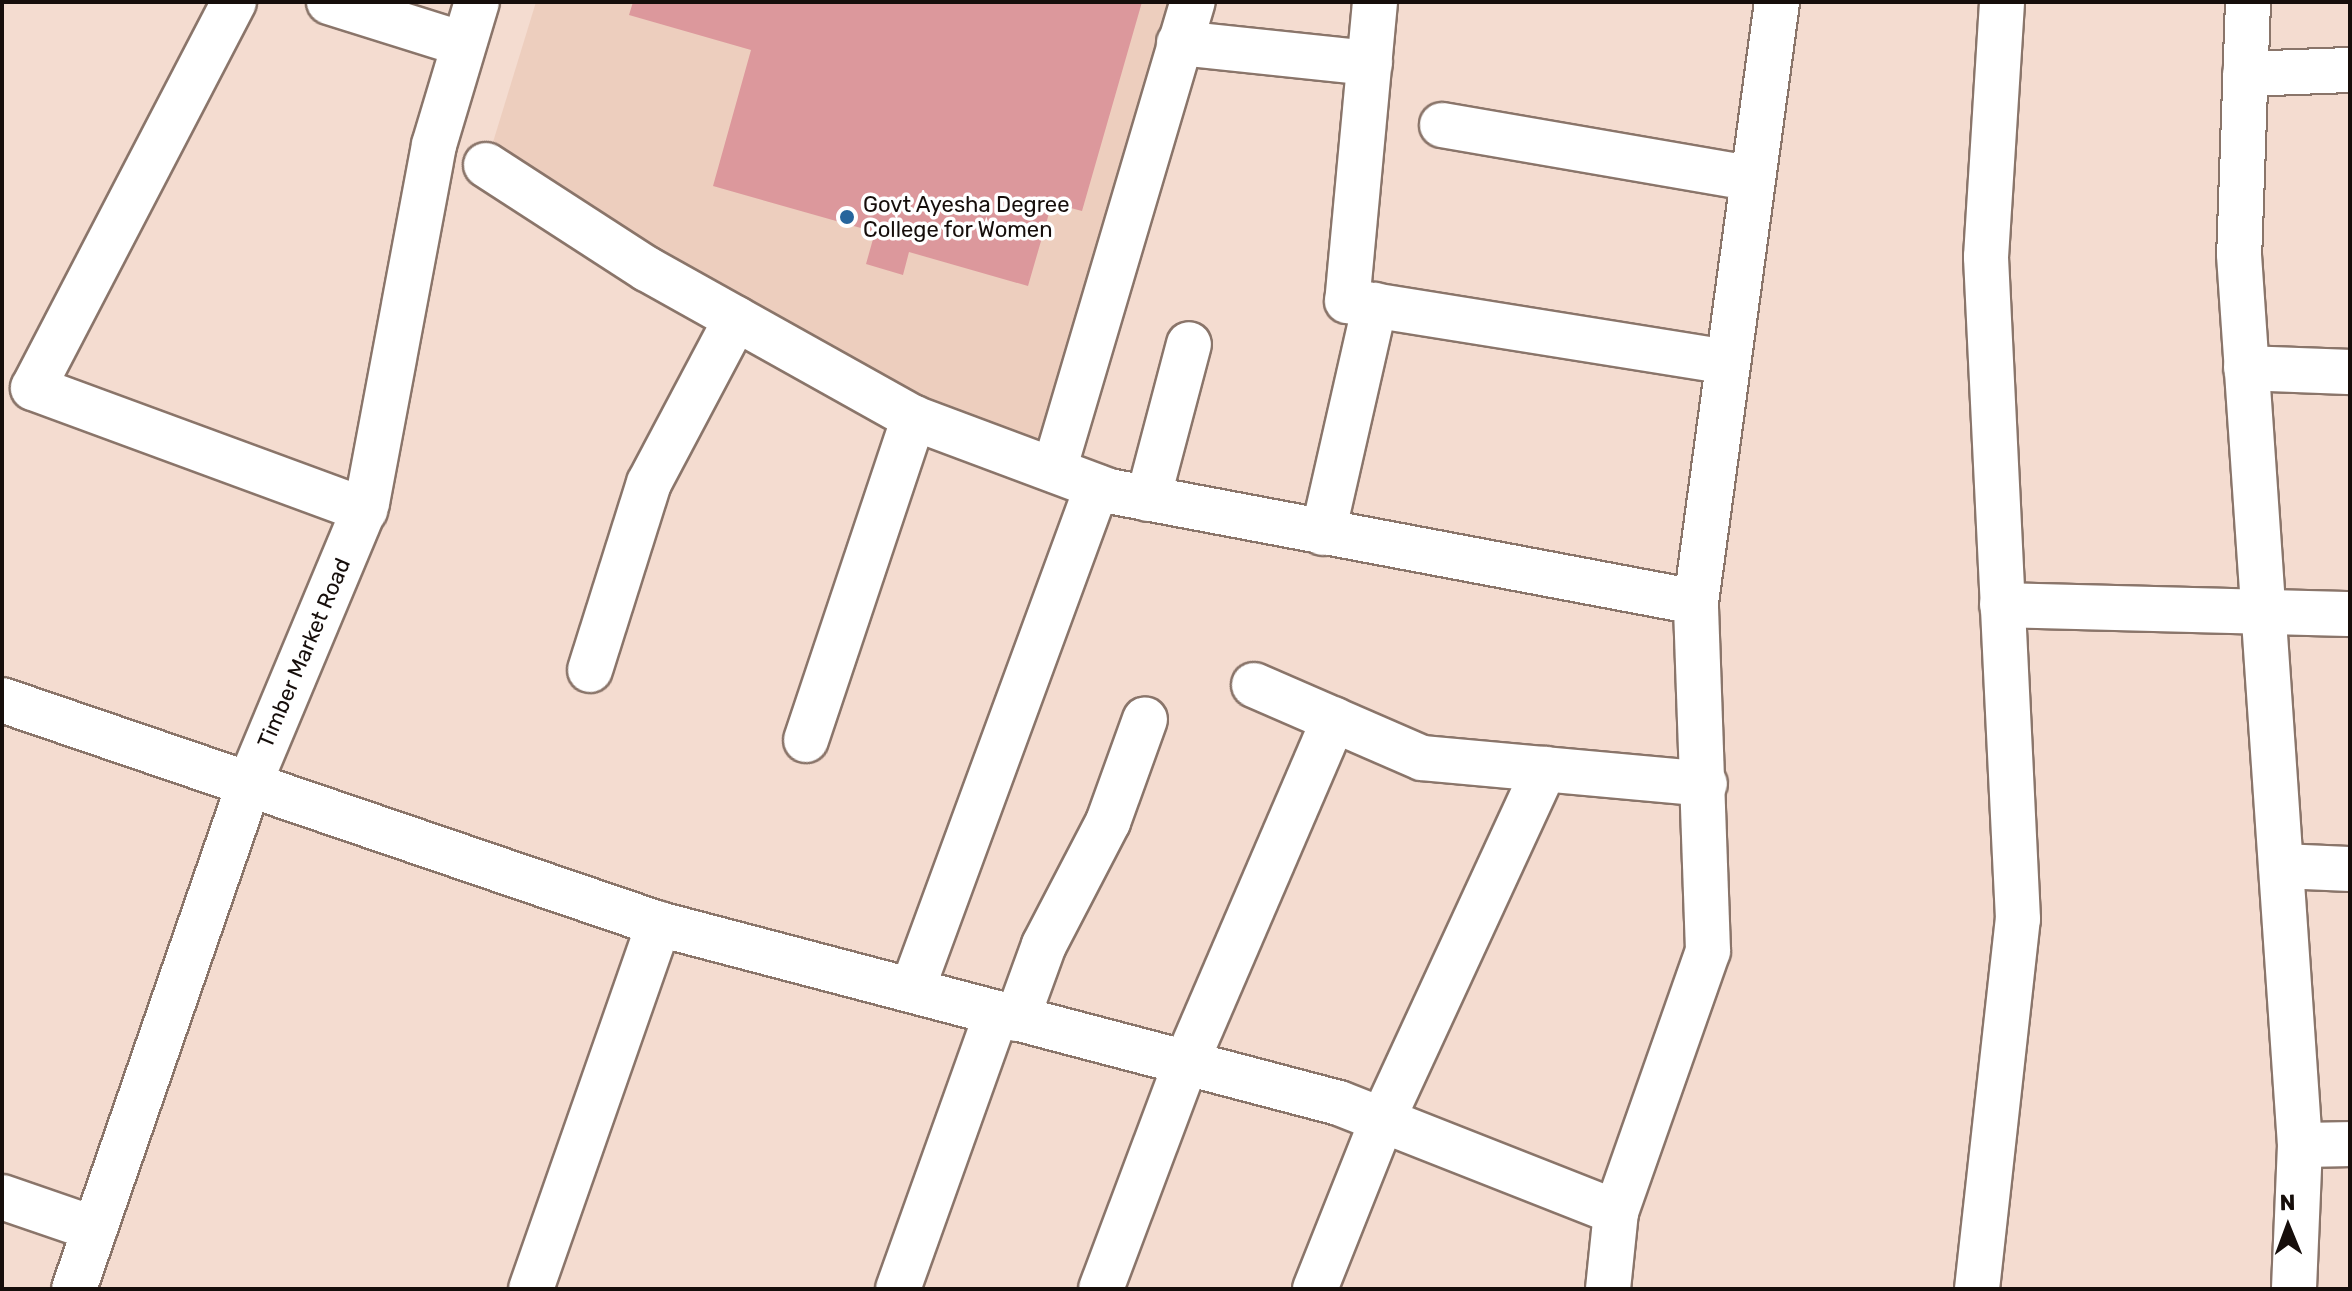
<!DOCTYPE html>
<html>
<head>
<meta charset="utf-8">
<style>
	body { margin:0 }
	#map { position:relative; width:2352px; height:1291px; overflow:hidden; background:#f4dcd0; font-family:Rubik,sans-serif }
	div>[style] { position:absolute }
	.built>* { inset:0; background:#edcebe }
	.building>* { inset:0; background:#dc989c }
	.roads { filter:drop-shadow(2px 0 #8a756a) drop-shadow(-2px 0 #8a756a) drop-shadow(0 2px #8a756a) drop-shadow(0 -2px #8a756a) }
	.minor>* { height:44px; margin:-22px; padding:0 22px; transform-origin:22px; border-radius:22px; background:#fff }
	.dots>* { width:22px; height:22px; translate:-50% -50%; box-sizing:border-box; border:4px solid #fff; border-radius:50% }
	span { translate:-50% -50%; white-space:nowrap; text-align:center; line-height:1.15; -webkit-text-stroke:7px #fff; paint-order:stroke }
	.poi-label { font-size:22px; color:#160e0b }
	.left { translate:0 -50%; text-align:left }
	.street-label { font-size:22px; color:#160e0b }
	.frame { position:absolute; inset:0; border:4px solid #160e0b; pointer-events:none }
	.north { position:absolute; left:2248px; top:1187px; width:80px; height:80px; -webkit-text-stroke:6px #fff; paint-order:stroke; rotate:359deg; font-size:22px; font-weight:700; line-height:32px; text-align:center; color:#160e0b }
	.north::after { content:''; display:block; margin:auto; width:28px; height:36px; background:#160e0b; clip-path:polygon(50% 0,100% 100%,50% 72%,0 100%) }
</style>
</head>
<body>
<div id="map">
	<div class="built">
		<div style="clip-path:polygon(536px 2px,1193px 2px,1054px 470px,486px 165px)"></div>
	</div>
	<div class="building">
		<div style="clip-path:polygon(633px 2px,1142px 2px,1082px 211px,1052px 203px,1028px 286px,909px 252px,903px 275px,866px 264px,875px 232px,713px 186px,751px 50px,629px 15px)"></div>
	</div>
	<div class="roads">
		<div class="minor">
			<div style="left:234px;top:2px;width:435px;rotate:117.5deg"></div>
			<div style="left:33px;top:388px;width:354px;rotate:20.2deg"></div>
			<div style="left:329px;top:2px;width:140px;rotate:17.4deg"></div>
			<div style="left:1375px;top:2px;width:300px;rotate:95.3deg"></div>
			<div style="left:1347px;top:301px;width:385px;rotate:9.1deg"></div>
			<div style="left:2248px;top:2px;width:253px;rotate:92deg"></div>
			<div style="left:2239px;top:255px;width:892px;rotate:86.08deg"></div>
			<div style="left:2300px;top:1145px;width:144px;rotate:92.4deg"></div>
			<div style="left:1179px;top:43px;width:192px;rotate:6deg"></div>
			<div style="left:2245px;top:74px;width:105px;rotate:-2.2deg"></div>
			<div style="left:1442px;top:125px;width:313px;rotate:9.8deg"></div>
			<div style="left:486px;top:165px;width:192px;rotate:32.9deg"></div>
			<div style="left:647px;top:269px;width:306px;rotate:29.2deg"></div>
			<div style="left:914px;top:418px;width:208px;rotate:20.5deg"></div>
			<div style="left:1109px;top:491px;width:597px;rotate:10.71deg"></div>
			<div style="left:2246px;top:368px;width:104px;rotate:2.2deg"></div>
			<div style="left:1054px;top:470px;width:488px;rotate:-73.5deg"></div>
			<div style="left:1148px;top:499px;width:160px;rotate:-75.2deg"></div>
			<div style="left:1323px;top:533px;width:234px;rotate:-77.2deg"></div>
			<div style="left:2002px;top:605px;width:348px;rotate:1.5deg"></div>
			<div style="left:590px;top:670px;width:196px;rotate:-72.5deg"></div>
			<div style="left:649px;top:483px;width:186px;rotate:-62.1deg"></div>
			<div style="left:1254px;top:685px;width:183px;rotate:23.5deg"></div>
			<div style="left:1422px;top:758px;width:284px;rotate:5.2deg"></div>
			<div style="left:2px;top:700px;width:694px;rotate:18.83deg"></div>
			<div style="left:659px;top:924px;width:703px;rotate:14.75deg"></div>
			<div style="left:1339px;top:1103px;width:298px;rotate:21.5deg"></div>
			<div style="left:806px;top:740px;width:340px;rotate:-71.5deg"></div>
			<div style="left:2281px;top:866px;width:69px;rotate:2.5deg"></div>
			<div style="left:912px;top:990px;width:536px;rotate:-69.81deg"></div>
			<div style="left:1017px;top:1019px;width:79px;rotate:-70deg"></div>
			<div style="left:1044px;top:945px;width:139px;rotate:-62.5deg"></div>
			<div style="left:1108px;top:822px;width:109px;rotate:-70.2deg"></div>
			<div style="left:2300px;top:1145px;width:50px;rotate:-1.1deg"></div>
			<div style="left:2px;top:1197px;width:98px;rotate:19deg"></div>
			<div style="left:74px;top:1289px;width:531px;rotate:-70.88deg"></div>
			<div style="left:248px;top:787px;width:308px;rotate:-67.3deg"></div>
			<div style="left:367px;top:503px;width:364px;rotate:-79.4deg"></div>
			<div style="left:434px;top:145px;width:149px;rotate:-73.3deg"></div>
			<div style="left:531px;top:1289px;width:387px;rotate:-70.7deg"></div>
			<div style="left:898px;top:1289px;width:293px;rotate:-70.3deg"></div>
			<div style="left:1101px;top:1289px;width:241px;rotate:-69.4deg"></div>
			<div style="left:1186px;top:1063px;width:374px;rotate:-66.7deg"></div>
			<div style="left:1315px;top:1289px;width:181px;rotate:-68.3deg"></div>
			<div style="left:1382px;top:1121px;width:388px;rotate:-65.2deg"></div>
			<div style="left:1608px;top:1289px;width:77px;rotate:-84.1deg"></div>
			<div style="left:1616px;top:1212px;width:277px;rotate:-70.6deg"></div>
			<div style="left:1708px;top:951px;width:349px;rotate:-92deg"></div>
			<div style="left:1696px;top:602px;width:605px;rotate:-82.31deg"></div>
			<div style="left:1977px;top:1289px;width:372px;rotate:-83.7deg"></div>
			<div style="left:2018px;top:919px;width:663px;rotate:-92.77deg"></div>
			<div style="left:1986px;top:257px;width:256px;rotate:-86.4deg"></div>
		</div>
	</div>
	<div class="dots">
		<div style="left:847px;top:217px;background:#27659c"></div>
	</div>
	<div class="poi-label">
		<span class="left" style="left:863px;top:217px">Govt Ayesha Degree<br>College for Women</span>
	</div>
	<div class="street-label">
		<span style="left:304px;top:653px;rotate:-67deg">Timber Market Road</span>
	</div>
	<div class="frame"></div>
	<div class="north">N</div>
</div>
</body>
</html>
